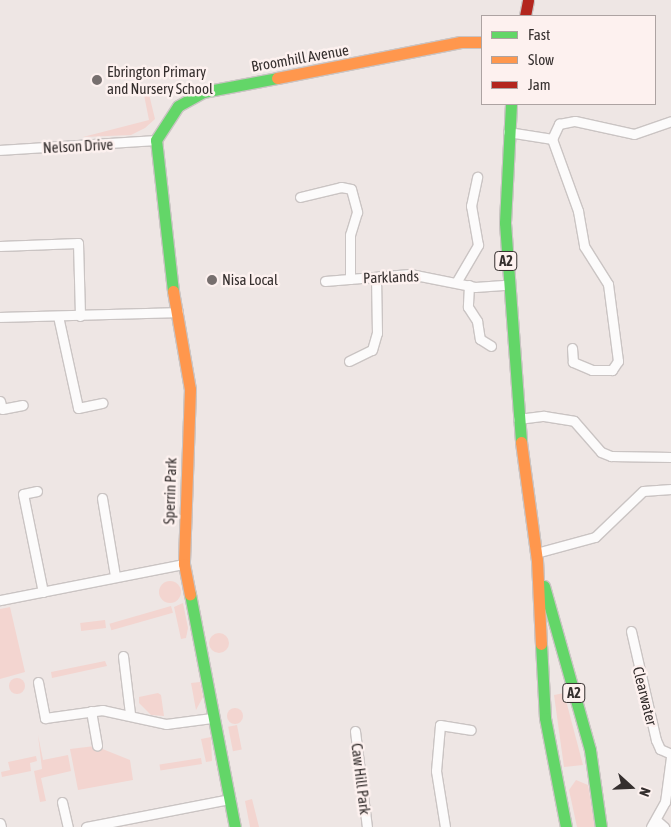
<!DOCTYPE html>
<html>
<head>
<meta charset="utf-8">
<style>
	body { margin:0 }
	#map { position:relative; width:671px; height:827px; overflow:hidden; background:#eee6e4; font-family:"Asap Condensed",sans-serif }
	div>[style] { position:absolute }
	.green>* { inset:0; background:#f3d5d0; transform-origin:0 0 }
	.round { border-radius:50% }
	.roads { filter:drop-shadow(1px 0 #cac4c3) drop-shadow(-1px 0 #cac4c3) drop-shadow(0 1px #cac4c3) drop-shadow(0 -1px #cac4c3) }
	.street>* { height:9px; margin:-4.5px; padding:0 4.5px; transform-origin:4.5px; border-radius:4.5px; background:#fcfbfb }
	.fast>* { height:11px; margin:-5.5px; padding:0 5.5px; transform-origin:5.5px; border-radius:5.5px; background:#63d668 }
	.slow>* { height:11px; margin:-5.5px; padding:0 5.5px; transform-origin:5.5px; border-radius:5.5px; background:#ff974d }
	.jam>* { height:11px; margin:-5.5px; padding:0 5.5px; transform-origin:5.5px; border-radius:5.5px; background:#b3261e }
	.dots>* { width:14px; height:14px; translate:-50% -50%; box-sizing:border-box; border:2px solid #fdf1ef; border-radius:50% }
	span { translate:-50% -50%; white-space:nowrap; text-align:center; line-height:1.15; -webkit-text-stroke:5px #fdf1ef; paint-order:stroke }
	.shield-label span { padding:1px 4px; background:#fdf1ef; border:1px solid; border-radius:4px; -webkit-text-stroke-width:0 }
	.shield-label { font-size:14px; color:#352f2e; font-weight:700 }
	.street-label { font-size:15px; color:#352f2e }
	.poi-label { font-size:15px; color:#352f2e }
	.left { translate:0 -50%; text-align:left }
	.legend { position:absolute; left:481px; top:15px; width:175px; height:90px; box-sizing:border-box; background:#fdf1ef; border:1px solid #ada3a2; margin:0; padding:6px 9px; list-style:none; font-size:15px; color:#352f2e }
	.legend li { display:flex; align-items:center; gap:10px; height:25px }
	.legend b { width:25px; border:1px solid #ada3a2 }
	.north { position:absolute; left:606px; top:762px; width:50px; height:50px; -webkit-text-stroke:4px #fdf1ef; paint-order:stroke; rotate:110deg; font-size:14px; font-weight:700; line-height:20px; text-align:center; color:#352f2e }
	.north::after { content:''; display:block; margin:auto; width:18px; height:22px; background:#352f2e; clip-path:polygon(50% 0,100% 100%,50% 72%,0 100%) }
</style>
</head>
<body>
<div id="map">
	<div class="green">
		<div style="clip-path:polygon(149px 94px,155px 119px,145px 128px,131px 135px,83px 137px,149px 120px,144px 95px)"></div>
		<div class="round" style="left:159px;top:581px;width:22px;height:22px"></div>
		<div style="clip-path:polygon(183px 603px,188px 628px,186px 638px,181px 639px,174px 607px)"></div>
		<div style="left:171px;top:606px;width:7px;height:64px;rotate:74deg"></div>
		<div style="clip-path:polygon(10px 607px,25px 672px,0 679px,0 609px)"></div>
		<div style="left:105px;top:620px;width:8px;height:25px;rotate:83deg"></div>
		<div class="round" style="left:209px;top:633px;width:20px;height:20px"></div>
		<div style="clip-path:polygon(105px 661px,107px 666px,52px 678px,51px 672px)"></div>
		<div class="round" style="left:9px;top:678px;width:16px;height:16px"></div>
		<div style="clip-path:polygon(200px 682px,203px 697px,196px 710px,191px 683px)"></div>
		<div style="clip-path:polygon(158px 693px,161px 695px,164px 716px,151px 715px,139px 703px,139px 697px)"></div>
		<div style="clip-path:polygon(564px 693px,583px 765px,564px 767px,554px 695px)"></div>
		<div class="round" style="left:227px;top:708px;width:16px;height:16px"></div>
		<div style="left:237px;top:725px;width:25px;height:9px;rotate:79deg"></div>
		<div style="clip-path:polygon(38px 735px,43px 760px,68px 755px,71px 771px,41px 778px,46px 801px,40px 802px,34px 771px,42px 769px)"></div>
		<div style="clip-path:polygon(211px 737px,212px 761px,206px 762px,201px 739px)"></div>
		<div style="clip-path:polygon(95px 746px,130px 760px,133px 780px,78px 790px,70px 749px)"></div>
		<div style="clip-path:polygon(36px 756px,37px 761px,30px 763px,31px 771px,2px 777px,1px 772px,10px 770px,8px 762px)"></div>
		<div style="left:201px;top:758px;width:6px;height:42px;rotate:81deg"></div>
		<div style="clip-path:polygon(576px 780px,588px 785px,595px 827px,577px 827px,569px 790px)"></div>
		<div style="clip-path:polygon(252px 799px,259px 827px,250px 827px,245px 801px)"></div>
	</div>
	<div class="roads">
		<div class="street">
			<div style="left:508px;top:132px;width:45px;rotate:9deg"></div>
			<div style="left:552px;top:139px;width:17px;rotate:-65deg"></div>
			<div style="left:559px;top:124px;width:16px;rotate:-11deg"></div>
			<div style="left:575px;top:121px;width:60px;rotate:12.4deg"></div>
			<div style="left:634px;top:134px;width:39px;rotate:-19deg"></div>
			<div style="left:552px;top:139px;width:77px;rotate:70.1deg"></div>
			<div style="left:578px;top:211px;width:36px;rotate:80deg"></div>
			<div style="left:584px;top:246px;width:45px;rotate:57.7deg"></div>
			<div style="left:608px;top:284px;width:78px;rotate:82.6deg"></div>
			<div style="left:618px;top:361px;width:11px;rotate:124deg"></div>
			<div style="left:612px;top:370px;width:20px;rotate:180deg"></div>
			<div style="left:592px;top:370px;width:21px;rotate:-157deg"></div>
			<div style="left:573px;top:362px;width:14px;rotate:-94deg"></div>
			<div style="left:0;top:150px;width:156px;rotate:-3.7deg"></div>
			<div style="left:300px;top:197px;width:42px;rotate:-13.7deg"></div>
			<div style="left:341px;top:187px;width:10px;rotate:11deg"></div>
			<div style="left:351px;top:189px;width:24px;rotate:75deg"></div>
			<div style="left:357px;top:212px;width:24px;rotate:107deg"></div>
			<div style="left:350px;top:235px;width:44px;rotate:90deg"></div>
			<div style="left:0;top:246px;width:78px;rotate:-2.2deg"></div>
			<div style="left:78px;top:243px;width:73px;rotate:88.4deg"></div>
			<div style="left:325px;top:281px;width:85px;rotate:-4.7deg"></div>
			<div style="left:410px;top:274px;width:66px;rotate:11.3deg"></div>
			<div style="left:475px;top:287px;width:32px;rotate:-4deg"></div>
			<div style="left:457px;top:281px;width:42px;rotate:-59.7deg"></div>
			<div style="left:478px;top:245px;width:40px;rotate:-100deg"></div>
			<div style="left:471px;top:206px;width:30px;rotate:-78deg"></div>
			<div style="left:469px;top:285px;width:22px;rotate:93deg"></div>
			<div style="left:468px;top:307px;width:17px;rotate:57deg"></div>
			<div style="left:477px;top:321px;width:18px;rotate:81deg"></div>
			<div style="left:480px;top:339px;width:13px;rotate:32deg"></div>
			<div style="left:58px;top:316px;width:94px;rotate:77.7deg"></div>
			<div style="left:78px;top:408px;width:25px;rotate:-12deg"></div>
			<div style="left:0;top:317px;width:178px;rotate:-1.6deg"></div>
			<div style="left:349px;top:361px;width:25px;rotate:-26deg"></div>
			<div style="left:372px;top:350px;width:18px;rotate:-74deg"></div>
			<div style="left:377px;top:333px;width:56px;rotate:-91deg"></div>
			<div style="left:0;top:401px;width:8px;rotate:76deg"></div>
			<div style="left:2px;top:409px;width:21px;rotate:-11deg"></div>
			<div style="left:518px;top:419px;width:26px;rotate:-7deg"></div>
			<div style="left:544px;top:416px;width:30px;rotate:9deg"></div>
			<div style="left:574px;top:421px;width:41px;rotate:48.9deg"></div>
			<div style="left:601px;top:452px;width:11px;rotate:22deg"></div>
			<div style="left:611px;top:456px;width:60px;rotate:1deg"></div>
			<div style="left:37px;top:491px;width:14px;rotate:168deg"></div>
			<div style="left:23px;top:494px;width:100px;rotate:78.5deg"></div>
			<div style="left:102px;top:498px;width:79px;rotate:80.5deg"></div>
			<div style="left:536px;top:553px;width:61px;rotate:-15.2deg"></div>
			<div style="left:595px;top:537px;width:66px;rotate:-43.8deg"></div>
			<div style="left:643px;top:491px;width:28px;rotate:-4deg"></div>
			<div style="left:0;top:600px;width:187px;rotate:-11.1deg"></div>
			<div style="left:631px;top:631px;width:112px;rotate:77.1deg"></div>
			<div style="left:656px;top:740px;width:10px;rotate:66deg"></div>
			<div style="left:660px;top:749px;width:12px;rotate:24deg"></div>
			<div style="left:123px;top:656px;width:58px;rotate:83.1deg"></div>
			<div style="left:38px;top:682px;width:37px;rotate:79deg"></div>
			<div style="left:45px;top:718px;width:58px;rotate:-8deg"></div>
			<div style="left:102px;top:710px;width:66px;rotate:12.3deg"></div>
			<div style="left:166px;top:724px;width:46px;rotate:-7.4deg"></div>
			<div style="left:91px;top:711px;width:35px;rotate:80deg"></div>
			<div style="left:355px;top:731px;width:97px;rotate:82.9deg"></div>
			<div style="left:62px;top:802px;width:26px;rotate:77deg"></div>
			<div style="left:656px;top:820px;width:11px;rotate:41deg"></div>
			<div style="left:0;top:823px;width:4px;rotate:76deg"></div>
			<div style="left:86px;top:827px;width:147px;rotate:-11deg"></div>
			<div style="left:445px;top:827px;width:57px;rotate:-99.1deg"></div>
			<div style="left:436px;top:771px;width:46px;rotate:-85deg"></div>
			<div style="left:440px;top:725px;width:31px;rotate:9deg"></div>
			<div style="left:651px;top:827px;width:29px;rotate:-61deg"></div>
			<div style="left:665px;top:802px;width:45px;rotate:-82.4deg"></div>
		</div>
		<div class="fast">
			<div style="left:511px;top:104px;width:119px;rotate:92.9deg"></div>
			<div style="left:505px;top:223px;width:220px;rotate:85.8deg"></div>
			<div style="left:173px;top:291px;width:152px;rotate:-96.4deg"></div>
			<div style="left:156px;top:140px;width:40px;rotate:-57.1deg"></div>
			<div style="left:178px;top:106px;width:29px;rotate:-29deg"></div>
			<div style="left:203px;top:92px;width:75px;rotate:-10.7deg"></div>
			<div style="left:544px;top:586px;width:170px;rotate:74.3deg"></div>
			<div style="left:590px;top:750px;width:78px;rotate:81.9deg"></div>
			<div style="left:190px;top:594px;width:237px;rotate:79.1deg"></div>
			<div style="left:541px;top:644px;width:74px;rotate:86.9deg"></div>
			<div style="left:545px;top:718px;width:111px;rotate:79.1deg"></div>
		</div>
		<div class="slow">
			<div style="left:277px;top:78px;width:187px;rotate:-11.1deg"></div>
			<div style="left:460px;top:42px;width:22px"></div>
			<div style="left:173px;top:291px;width:99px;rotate:80.2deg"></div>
			<div style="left:190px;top:389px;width:175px;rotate:92deg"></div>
			<div style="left:184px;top:564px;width:31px;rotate:79deg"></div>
			<div style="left:521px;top:442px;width:119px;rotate:82.3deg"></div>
			<div style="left:537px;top:560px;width:84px;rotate:87.3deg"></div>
		</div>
		<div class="jam">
			<div style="left:525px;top:16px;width:16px;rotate:-79deg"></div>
		</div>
	</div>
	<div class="dots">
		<div style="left:97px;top:80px;background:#766f6e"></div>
		<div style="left:212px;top:280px;background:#766f6e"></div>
	</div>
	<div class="shield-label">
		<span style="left:506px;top:261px">A2</span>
		<span style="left:574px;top:693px">A2</span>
	</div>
	<div class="street-label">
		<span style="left:300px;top:58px;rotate:-10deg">Broomhill Avenue</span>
		<span style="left:78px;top:146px;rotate:-3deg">Nelson Drive</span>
		<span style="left:391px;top:277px;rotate:-2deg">Parklands</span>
		<span style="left:170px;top:491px;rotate:-88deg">Sperrin Park</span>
		<span style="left:645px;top:696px;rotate:76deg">Clearwater</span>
		<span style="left:361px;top:779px;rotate:83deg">Caw Hill Park</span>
	</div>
	<div class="poi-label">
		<span class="left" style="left:107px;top:80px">Ebrington Primary<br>and Nursery School</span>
		<span class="left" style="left:222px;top:280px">Nisa Local</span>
	</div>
	<ul class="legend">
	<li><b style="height:6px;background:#63d668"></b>Fast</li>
	<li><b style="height:6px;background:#ff974d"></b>Slow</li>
	<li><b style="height:6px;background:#b3261e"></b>Jam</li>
	</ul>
	<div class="north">N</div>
</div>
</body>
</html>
